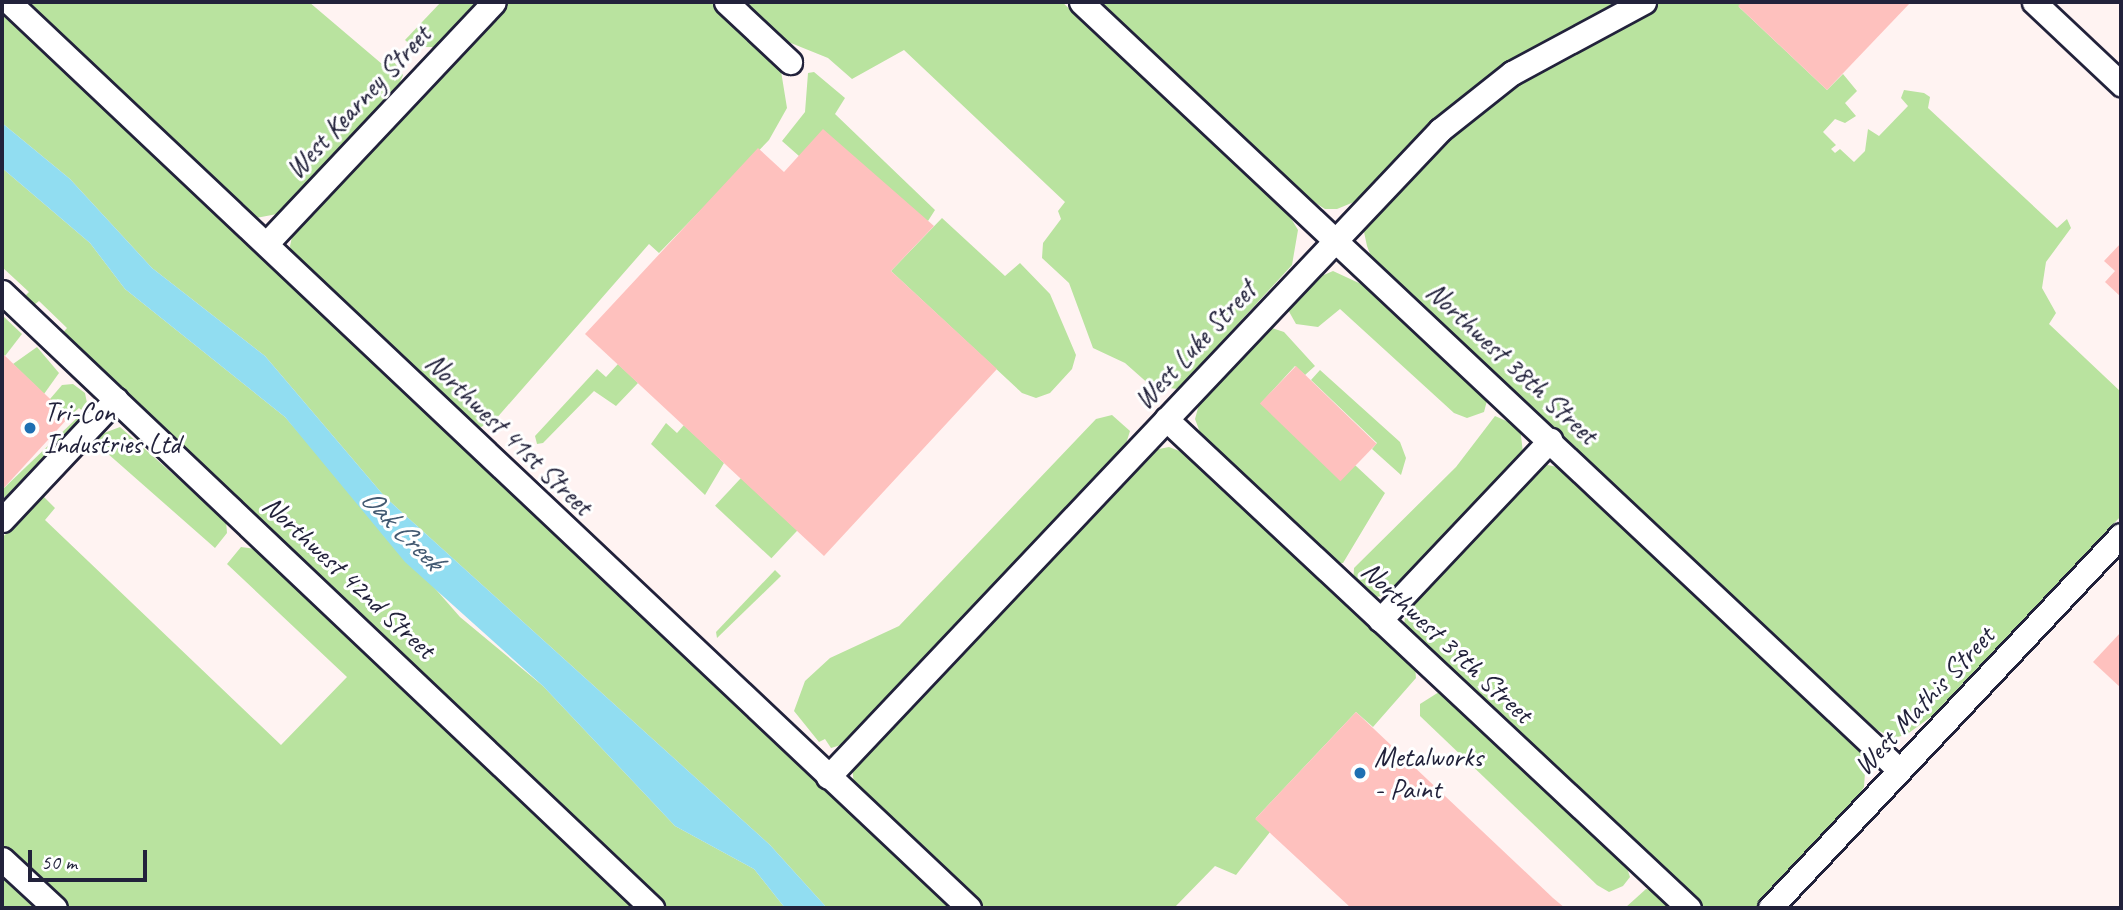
<!DOCTYPE html>
<html>
<head>
<meta charset="utf-8">
<style>
	body { margin:0 }
	#map { position:relative; width:2123px; height:910px; overflow:hidden; background:#fff3f2; font-family:Caveat,sans-serif }
	div>[style] { position:absolute }
	.green>* { inset:0; background:#b9e39f; transform-origin:0 0 }
	.water>* { inset:0; background:#91ddf1 }
	.building>* { inset:0; background:#fec1be; transform-origin:0 0 }
	.roads { filter:drop-shadow(2px 0 #22223b) drop-shadow(-2px 0 #22223b) drop-shadow(0 2px #22223b) drop-shadow(0 -2px #22223b) }
	.minor>* { height:23px; margin:-11.5px; padding:0 11.5px; transform-origin:11.5px; border-radius:11.5px; background:#fff }
	.dots>* { width:19px; height:19px; translate:-50% -50%; box-sizing:border-box; border:4px solid #fff; border-radius:50% }
	span { translate:-50% -50%; white-space:nowrap; text-align:center; line-height:1.15; -webkit-text-stroke:6px #fff; paint-order:stroke }
	.street-label { font-size:28px; color:#22223b }
	.poi-label { font-size:28px; color:#22223b }
	.left { translate:0 -50%; text-align:left }
	.water-label { font-size:30px; color:#435a72; font-style:italic }
	.frame { position:absolute; inset:0; border:4px solid #22223b; pointer-events:none }
	.scale { position:absolute; left:28px; top:850px; width:119px; height:32px; box-sizing:border-box; border:4px solid #22223b; border-top:0; padding-left:9px; font-size:21px; line-height:24px; white-space:nowrap; color:#22223b; -webkit-text-stroke:5px #fff; paint-order:stroke }
</style>
</head>
<body>
<div id="map">
	<div class="green">
		<div style="clip-path:polygon(17px 2px,309px 2px,382px 64px,390px 56px,403px 75px,397px 89px,287px 206px,277px 214px,256px 218px,245px 215px)"></div>
		<div style="clip-path:polygon(441px 2px,476px 2px,434px 47px,413px 47px,405px 40px)"></div>
		<div style="clip-path:polygon(504px 2px,711px 2px,781px 71px,787px 108px,769px 140px,659px 253px,649px 244px,495px 420px,481px 427px,473px 426px,291px 255px,290px 246px,294px 228px)"></div>
		<div style="clip-path:polygon(738px 2px,1062px 2px,1218px 144px,1237px 168px,1280px 200px,1298px 230px,1292px 265px,1178px 389px,1151px 386px,1125px 363px,1093px 348px,1069px 283px,1042px 258px,1043px 243px,1061px 219px,1058px 211px,1065px 202px,904px 50px,852px 79px,828px 58px,776px 37px)"></div>
		<div style="clip-path:polygon(1096px 2px,1622px 2px,1493px 72px,1422px 132px,1354px 202px,1337px 209px,1325px 209px,1295px 190px)"></div>
		<div style="clip-path:polygon(1657px 2px,1742px 2px,1739px 7px,1827px 90px,1843px 74px,1857px 91px,1845px 103px,1856px 116px,1845px 123px,1835px 119px,1823px 132px,1836px 145px,1831px 149px,1835px 153px,1840px 149px,1854px 162px,1865px 151px,1868px 129px,1879px 136px,1908px 106px,1901px 98px,1904px 90px,1924px 93px,1930px 97px,1928px 108px,2057px 228px,2067px 219px,2071px 228px,2046px 262px,2042px 288px,2056px 313px,2049px 324px,2121px 392px,2121px 516px,1932px 716px,1906px 735px,1893px 738px,1862px 722px,1375px 267px,1367px 246px,1364px 232px,1377px 203px,1475px 106px)"></div>
		<div style="clip-path:polygon(2px 11px,955px 908px,827px 908px,770px 845px,385px 497px,265px 356px,152px 268px,70px 179px,2px 123px)"></div>
		<div style="clip-path:polygon(814px 72px,845px 98px,835px 114px,935px 210px,928px 221px,799px 156px,782px 141px,805px 112px,808px 73px)"></div>
		<div style="clip-path:polygon(2px 168px,90px 243px,125px 289px,285px 417px,460px 617px,543px 686px,675px 826px,754px 869px,785px 908px,663px 908px,60px 336px,67px 328px,39px 301px,29px 309px,20px 301px,29px 292px,2px 267px)"></div>
		<div style="clip-path:polygon(942px 218px,1005px 276px,1020px 263px,1050px 294px,1076px 355px,1072px 369px,1050px 393px,1036px 398px,1022px 393px,891px 271px)"></div>
		<div style="clip-path:polygon(1333px 271px,1374px 290px,1488px 397px,1484px 412px,1467px 418px,1454px 413px,1340px 309px,1318px 327px,1296px 324px,1287px 308px,1310px 281px)"></div>
		<div style="clip-path:polygon(2px 315px,22px 334px,5px 356px,2px 353px)"></div>
		<div style="clip-path:polygon(1272px 328px,1284px 332px,1315px 366px,1305px 375px,1295px 366px,1261px 403px,1356px 466px,1385px 493px,1343px 563px,1334px 563px,1204px 443px,1195px 419px,1201px 397px,1263px 330px)"></div>
		<div style="clip-path:polygon(37px 347px,59px 373px,44px 394px,13px 364px)"></div>
		<div style="clip-path:polygon(618px 364px,638px 383px,616px 406px,594px 391px,543px 443px,537px 444px,535px 436px,597px 369px,606px 377px)"></div>
		<div style="clip-path:polygon(1320px 370px,1400px 442px,1406px 458px,1401px 475px,1372px 449px,1377px 443px,1311px 380px)"></div>
		<div style="clip-path:polygon(73px 384px,85px 393px,88px 408px,86px 414px,79px 408px,69px 417px,50px 399px,62px 385px)"></div>
		<div style="clip-path:polygon(80px 415px,84px 419px,2px 500px,2px 490px)"></div>
		<div style="clip-path:polygon(1112px 415px,1130px 431px,1125px 447px,844px 744px,831px 748px,825px 739px,819px 742px,794px 711px,805px 681px,830px 658px,899px 626px,1096px 419px)"></div>
		<div style="clip-path:polygon(1495px 416px,1520px 427px,1523px 453px,1394px 594px,1370px 598px,1353px 584px,1354px 568px,1456px 467px)"></div>
		<div style="clip-path:polygon(666px 423px,677px 433px,684px 425px,724px 463px,705px 495px,651px 444px)"></div>
		<div style="clip-path:polygon(120px 427px,226px 521px,227px 533px,215px 548px,107px 453px,110px 449px,96px 436px)"></div>
		<div style="clip-path:polygon(1169px 447px,1192px 456px,1415px 666px,1416px 678px,1373px 727px,1356px 712px,1256px 818px,1270px 832px,1236px 875px,1215px 866px,1174px 908px,978px 908px,854px 786px,852px 765px,1144px 452px)"></div>
		<div style="clip-path:polygon(1543px 464px,1562px 468px,1866px 758px,1864px 787px,1856px 800px,1755px 908px,1700px 908px,1404px 627px,1406px 605px)"></div>
		<div style="left:741px;top:478px;width:77px;height:38px;rotate:43deg"></div>
		<div style="clip-path:polygon(42px 495px,55px 508px,45px 520px,281px 745px,347px 677px,227px 564px,241px 547px,256px 549px,636px 908px,67px 908px,2px 847px,2px 538px)"></div>
		<div style="clip-path:polygon(775px 570px,781px 576px,717px 638px,716px 632px)"></div>
		<div style="clip-path:polygon(1439px 692px,1625px 862px,1630px 877px,1623px 886px,1609px 892px,1597px 885px,1420px 716px,1420px 704px)"></div>
		<div style="clip-path:polygon(2px 864px,55px 908px,2px 908px)"></div>
		<div style="clip-path:polygon(1646px 889px,1653px 890px,1673px 908px,1625px 908px)"></div>
	</div>
	<div class="water">
		<div style="clip-path:polygon(2px 123px,70px 179px,152px 268px,265px 356px,385px 497px,770px 845px,827px 908px,785px 908px,754px 869px,675px 826px,543px 686px,405px 562px,285px 417px,125px 289px,90px 243px,2px 168px)"></div>
	</div>
	<div class="building">
		<div style="clip-path:polygon(1742px 2px,1911px 2px,1827px 90px,1738px 6px)"></div>
		<div style="clip-path:polygon(823px 129px,934px 226px,891px 271px,997px 369px,824px 556px,585px 334px,758px 148px,784px 172px)"></div>
		<div style="clip-path:polygon(2121px 243px,2121px 297px,2105px 282px,2115px 271px,2104px 261px)"></div>
		<div style="clip-path:polygon(2px 353px,69px 417px,2px 490px)"></div>
		<div style="left:1296px;top:366px;width:112px;height:52px;rotate:44deg"></div>
		<div style="clip-path:polygon(2121px 632px,2121px 688px,2093px 662px)"></div>
		<div style="clip-path:polygon(1356px 712px,1553px 898px,1565px 908px,1351px 908px,1255px 819px)"></div>
	</div>
	<div class="roads">
		<div class="minor">
			<div style="left:9px;top:2px;width:1320px;rotate:43.34deg"></div>
			<div style="left:726px;top:2px;width:88px;rotate:43.2deg"></div>
			<div style="left:1081px;top:2px;width:1122px;rotate:43.19deg"></div>
			<div style="left:2034px;top:2px;width:120px;rotate:43.3deg"></div>
			<div style="left:266px;top:244px;width:332px;rotate:-46.7deg"></div>
			<div style="left:2px;top:292px;width:896px;rotate:43.46deg"></div>
			<div style="left:1166px;top:419px;width:716px;rotate:43.08deg"></div>
			<div style="left:2px;top:520px;width:166px;rotate:-46.7deg"></div>
			<div style="left:1380px;top:620px;width:248px;rotate:-46.6deg"></div>
			<div style="left:828px;top:777px;width:891px;rotate:-46.59deg"></div>
			<div style="left:1440px;top:130px;width:92px;rotate:-38.4deg"></div>
			<div style="left:1512px;top:73px;width:150px;rotate:-28.3deg"></div>
			<div style="left:2px;top:859px;width:72px;rotate:42.8deg"></div>
			<div style="left:1770px;top:908px;width:512px;rotate:-46.74deg"></div>
		</div>
	</div>
	<div class="dots">
		<div style="left:30px;top:428px;background:#1f6fb2"></div>
		<div style="left:1360px;top:773px;background:#1f6fb2"></div>
	</div>
	<div class="street-label">
		<span style="left:358px;top:102px;rotate:-47deg">West Kearney Street</span>
		<span style="left:1195px;top:345px;rotate:-47deg">West Luke Street</span>
		<span style="left:1512px;top:363px;rotate:43deg">Northwest 38th Street</span>
		<span style="left:509px;top:434px;rotate:44deg">Northwest 41st Street</span>
		<span style="left:349px;top:577px;rotate:43deg">Northwest 42nd Street</span>
		<span style="left:1447px;top:642px;rotate:43deg">Northwest 39th Street</span>
		<span style="left:1924px;top:701px;rotate:-47deg">West Mathis Street</span>
	</div>
	<div class="poi-label">
		<span class="left" style="left:44px;top:428px">Tri-Con<br>Industries Ltd</span>
		<span class="left" style="left:1374px;top:773px">Metalworks<br>- Paint</span>
	</div>
	<div class="water-label">
		<span style="left:402px;top:529px;rotate:45deg">Oak Creek</span>
	</div>
	<div class="frame"></div>
	<div class="scale">50 m</div>
</div>
</body>
</html>
